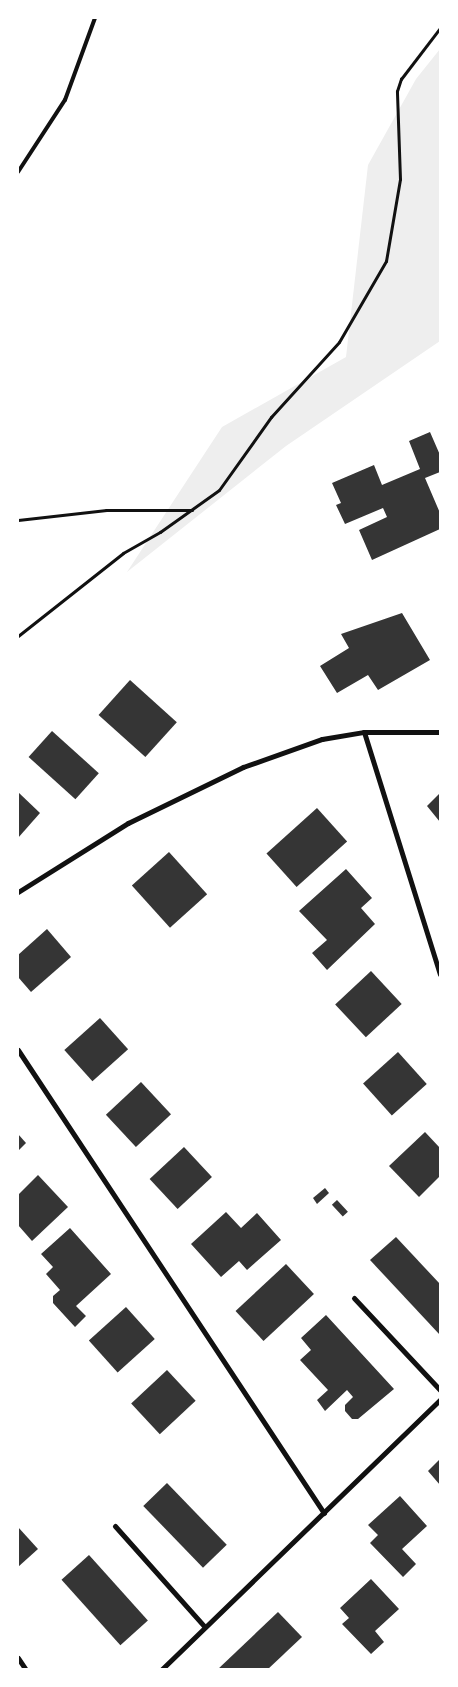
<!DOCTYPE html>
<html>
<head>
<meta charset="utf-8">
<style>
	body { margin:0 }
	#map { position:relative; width:458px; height:1687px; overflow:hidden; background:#fff; font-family:Cabin,sans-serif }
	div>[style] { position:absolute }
	.green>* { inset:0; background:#eee }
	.building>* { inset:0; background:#353535; transform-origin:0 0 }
	.path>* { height:3px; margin:-1.5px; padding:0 1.5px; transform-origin:1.5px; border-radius:1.5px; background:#111 }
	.service>* { height:4px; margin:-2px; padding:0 2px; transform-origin:2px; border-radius:2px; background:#111 }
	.minor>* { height:5px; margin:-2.5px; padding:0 2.5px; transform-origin:2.5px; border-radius:2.5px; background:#111 }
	span { translate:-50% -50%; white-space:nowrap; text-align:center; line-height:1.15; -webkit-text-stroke:5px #fff; paint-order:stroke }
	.frame { position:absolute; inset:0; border:19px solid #fff; pointer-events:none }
</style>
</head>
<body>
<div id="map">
	<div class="green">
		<div style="clip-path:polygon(440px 49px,440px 341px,286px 446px,127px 572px,222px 427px,346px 357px,368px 165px,416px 79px)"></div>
	</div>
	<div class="building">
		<div style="clip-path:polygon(430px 432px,440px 455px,440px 472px,425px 478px,440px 513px,440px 529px,372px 560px,359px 530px,387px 517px,383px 508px,345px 524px,336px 505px,341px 503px,332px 483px,374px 465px,382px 485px,420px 469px,409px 441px)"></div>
		<div style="clip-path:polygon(402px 613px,430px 660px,378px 690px,368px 675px,337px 693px,320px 666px,349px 648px,341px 634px)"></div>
		<div style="left:130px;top:680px;width:63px;height:47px;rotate:42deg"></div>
		<div style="left:52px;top:731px;width:63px;height:35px;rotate:42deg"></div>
		<div style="clip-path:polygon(18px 792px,40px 813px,18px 838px)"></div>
		<div style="clip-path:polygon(440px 793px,440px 822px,427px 806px)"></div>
		<div style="left:317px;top:808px;width:45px;height:68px;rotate:48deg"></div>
		<div style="left:169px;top:852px;width:57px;height:50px;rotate:48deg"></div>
		<div style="clip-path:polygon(346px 869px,372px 898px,361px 908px,375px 924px,327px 970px,312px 953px,327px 940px,299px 911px)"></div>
		<div style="clip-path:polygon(47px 929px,71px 957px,31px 992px,18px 977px,18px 955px)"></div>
		<div style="left:371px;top:971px;width:45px;height:49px;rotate:47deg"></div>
		<div style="left:100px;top:1018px;width:42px;height:48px;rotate:48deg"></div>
		<div style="left:398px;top:1052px;width:43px;height:47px;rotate:48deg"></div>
		<div style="left:141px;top:1082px;width:44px;height:48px;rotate:47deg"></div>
		<div style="clip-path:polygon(425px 1132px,440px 1148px,440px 1176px,419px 1197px,389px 1166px)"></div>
		<div style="clip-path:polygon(18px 1134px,26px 1143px,18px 1151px)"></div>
		<div style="left:184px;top:1147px;width:41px;height:47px;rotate:47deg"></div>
		<div style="clip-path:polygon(38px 1175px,68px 1207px,32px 1241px,18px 1225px,18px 1195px)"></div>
		<div style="clip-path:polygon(325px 1188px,329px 1193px,317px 1204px,313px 1198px)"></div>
		<div style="left:337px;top:1200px;width:16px;height:7px;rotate:47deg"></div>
		<div style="clip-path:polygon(226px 1212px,241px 1228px,257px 1213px,281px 1240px,247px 1270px,239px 1261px,221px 1277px,191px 1244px)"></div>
		<div style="clip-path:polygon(70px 1228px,111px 1274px,76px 1306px,86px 1316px,75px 1327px,53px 1303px,53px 1296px,60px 1290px,46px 1274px,53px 1267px,41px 1254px)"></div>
		<div style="clip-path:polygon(396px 1237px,440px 1284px,440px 1335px,370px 1260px)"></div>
		<div style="left:286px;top:1264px;width:41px;height:69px;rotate:47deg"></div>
		<div style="left:126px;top:1307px;width:43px;height:50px;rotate:48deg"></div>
		<div style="clip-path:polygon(326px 1315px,394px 1389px,358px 1419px,352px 1419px,345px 1411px,345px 1405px,353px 1397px,347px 1390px,325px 1411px,317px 1400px,328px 1390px,300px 1360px,311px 1350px,301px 1338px)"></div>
		<div style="left:167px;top:1370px;width:42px;height:49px;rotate:47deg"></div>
		<div style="clip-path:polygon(440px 1459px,440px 1485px,428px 1471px)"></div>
		<div style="left:167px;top:1483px;width:86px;height:33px;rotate:46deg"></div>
		<div style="clip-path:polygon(400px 1496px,427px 1526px,402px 1549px,416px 1564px,403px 1577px,370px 1543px,378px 1535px,368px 1525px)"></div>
		<div style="clip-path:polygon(18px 1527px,38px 1549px,18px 1567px)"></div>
		<div style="left:89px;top:1555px;width:88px;height:37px;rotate:48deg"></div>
		<div style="clip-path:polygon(371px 1579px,399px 1609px,375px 1631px,384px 1642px,371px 1654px,342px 1624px,349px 1618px,340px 1608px)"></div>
		<div style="clip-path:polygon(278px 1612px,302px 1637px,267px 1670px,217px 1670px)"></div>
	</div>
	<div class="path">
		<div style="left:18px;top:520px;width:89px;rotate:-6.5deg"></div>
		<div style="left:106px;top:510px;width:86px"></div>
		<div style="left:18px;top:636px;width:134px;rotate:-38.3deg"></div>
		<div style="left:123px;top:553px;width:43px;rotate:-29.6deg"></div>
		<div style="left:160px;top:532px;width:72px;rotate:-35.4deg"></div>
		<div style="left:219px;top:490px;width:90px;rotate:-54.5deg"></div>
		<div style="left:271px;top:417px;width:101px;rotate:-47.8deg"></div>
		<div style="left:339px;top:342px;width:94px;rotate:-59.9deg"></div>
		<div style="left:386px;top:261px;width:83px;rotate:-80.3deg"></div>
		<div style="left:400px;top:179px;width:88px;rotate:-92deg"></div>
		<div style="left:397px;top:91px;width:13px;rotate:-72deg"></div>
		<div style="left:401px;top:79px;width:64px;rotate:-52.6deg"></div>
	</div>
	<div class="service">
		<div style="left:18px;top:172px;width:86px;rotate:-56.9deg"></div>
		<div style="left:65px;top:100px;width:87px;rotate:-69.9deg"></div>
	</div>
	<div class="minor">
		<div style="left:364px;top:732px;width:254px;rotate:72.6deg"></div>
		<div style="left:18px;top:892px;width:130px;rotate:-32.1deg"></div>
		<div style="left:128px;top:823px;width:128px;rotate:-26deg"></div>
		<div style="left:243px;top:767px;width:84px;rotate:-19.5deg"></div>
		<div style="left:322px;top:739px;width:43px;rotate:-9.5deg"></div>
		<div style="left:364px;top:732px;width:76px"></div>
		<div style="left:18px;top:1050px;width:555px;rotate:56.54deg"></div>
		<div style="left:354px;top:1298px;width:126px;rotate:46.9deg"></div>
		<div style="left:115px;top:1526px;width:135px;rotate:48.3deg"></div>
		<div style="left:18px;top:1658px;width:14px;rotate:56deg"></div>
		<div style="left:161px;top:1670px;width:388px;rotate:-44.1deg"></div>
	</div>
	<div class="frame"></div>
</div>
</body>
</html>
